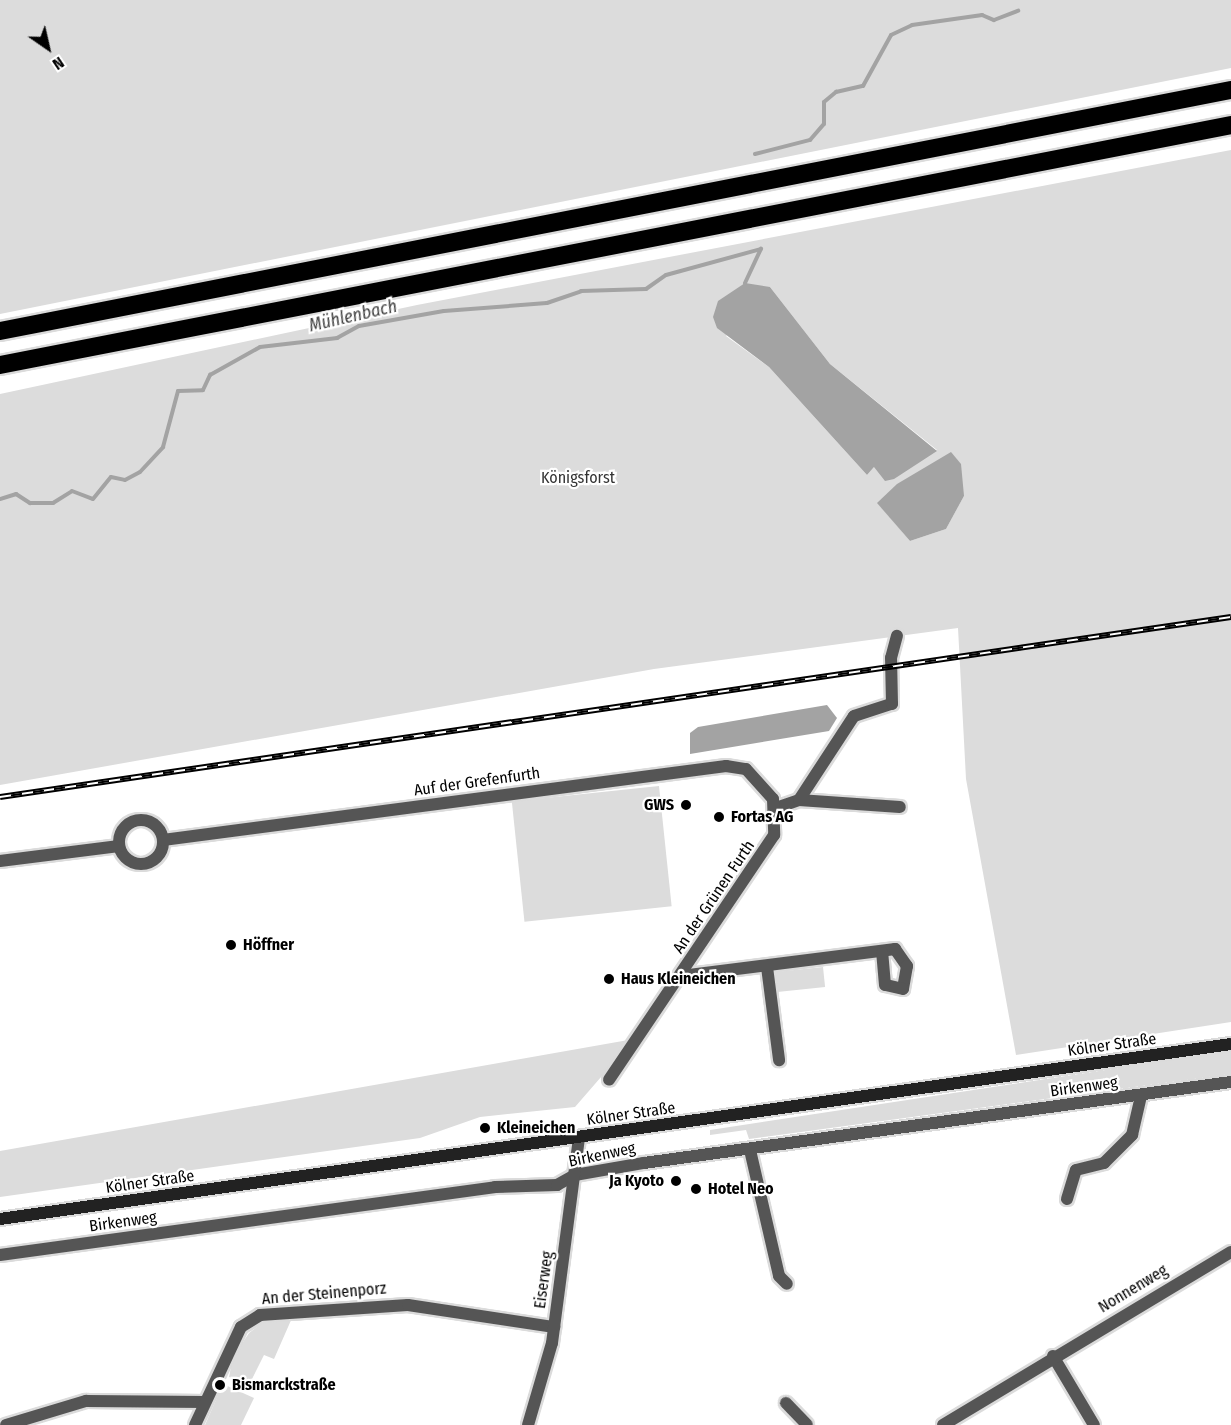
<!DOCTYPE html>
<html>
<head>
<meta charset="utf-8">
<style>
	body { margin:0 }
	#map { position:relative; width:1231px; height:1425px; overflow:hidden; background:#fff; font-family:"Fira Sans Condensed",sans-serif }
	div>[style] { position:absolute }
	.green>* { inset:0; background:#dcdcdc; transform-origin:0 0 }
	.water>* { inset:0; background:#a3a3a3 }
	.stream>* { height:4px; margin:-2px; padding:0 2px; transform-origin:2px; border-radius:2px; background:#a3a3a3 }
	.roads { filter:drop-shadow(2px 0 #dbdbdb) drop-shadow(-2px 0 #dbdbdb) drop-shadow(0 2px #dbdbdb) drop-shadow(0 -2px #dbdbdb) }
	.minor>* { height:12px; margin:-6px; padding:0 6px; transform-origin:6px; border-radius:6px; background:#555 }
	.minor>.ring { margin:-6px; padding:0; box-sizing:content-box; background:none; border:12px solid #555; border-radius:50% }
	.secondary>* { height:12px; margin:-6px; padding:0 6px; transform-origin:6px; border-radius:6px; background:#222 }
	.motorway>* { height:18px; margin:-9px; padding:0 9px; transform-origin:9px; border-radius:9px; background:#000 }
	.rail>* { height:6px; margin-top:-3px; transform-origin:0; background:repeating-linear-gradient(90deg,#fff 0 11px,#000 0 22px); box-sizing:border-box; border-block:2px solid #000 }
	.dots>* { width:16px; height:16px; translate:-50% -50%; box-sizing:border-box; border:3px solid #fff; border-radius:50% }
	span { translate:-50% -50%; white-space:nowrap; text-align:center; line-height:1.15; -webkit-text-stroke:4.5px #fff; paint-order:stroke }
	.park-label { font-size:16px; color:#333 }
	.street-label { font-size:16px; color:#000 }
	.poi-label { font-size:16px; color:#000; font-weight:700 }
	.right { translate:-100% -50%; text-align:right }
	.left { translate:0 -50%; text-align:left }
	.water-label { font-size:18px; color:#444; font-style:italic }
	.north { position:absolute; left:18px; top:18px; width:60px; height:60px; -webkit-text-stroke:4px #fff; paint-order:stroke; rotate:146deg; font-size:16px; font-weight:700; line-height:24px; text-align:center; color:#000 }
	.north::after { content:''; display:block; margin:auto; width:21px; height:27px; background:#000; clip-path:polygon(50% 0,100% 100%,50% 72%,0 100%) }
</style>
</head>
<body>
<div id="map">
	<div class="green">
		<div style="clip-path:polygon(0 0,1231px 0,1231px 68px,0 314px)"></div>
		<div style="clip-path:polygon(evenodd,1231px 150px,1231px 1022px,1016px 1055px,966px 779px,958px 628px,654px 669px,0 785px,0 394px,417px 305px,1231px 150px,770px 287px,830px 364px,937px 450px,874px 467px,867px 475px,769px 367px,726px 336px,770px 287px,1231px 150px,964px 496px,946px 529px,910px 541px,878px 503px,964px 496px)"></div>
		<div style="left:659px;top:786px;width:121px;height:148px;rotate:84deg"></div>
		<div style="left:823px;top:967px;width:20px;height:48px;rotate:84deg"></div>
		<div style="clip-path:polygon(634px 1039px,575px 1107px,480px 1117px,420px 1138px,0 1197px,0 1151px)"></div>
		<div style="clip-path:polygon(1231px 1051px,1231px 1074px,749px 1139px,746px 1130px,710px 1135px,710px 1130px)"></div>
		<div style="clip-path:polygon(292px 1318px,274px 1359px,264px 1355px,250px 1383px,229px 1377px,233px 1357px,249px 1333px,265px 1321px)"></div>
		<div style="clip-path:polygon(223px 1384px,254px 1398px,241px 1425px,205px 1425px)"></div>
	</div>
	<div class="water">
		<div style="clip-path:polygon(745px 283px,770px 287px,830px 364px,937px 451px,894px 479px,885px 481px,874px 467px,867px 475px,769px 367px,717px 328px,713px 317px,718px 301px)"></div>
		<div style="clip-path:polygon(951px 452px,961px 464px,964px 496px,946px 529px,910px 541px,877px 503px,897px 484px)"></div>
		<div style="clip-path:polygon(827px 705px,837px 718px,829px 731px,690px 754px,690px 733px,698px 727px)"></div>
	</div>
	<div class="stream">
		<div style="left:755px;top:154px;width:57px;rotate:-14.3deg"></div>
		<div style="left:810px;top:140px;width:21px;rotate:-49deg"></div>
		<div style="left:824px;top:124px;width:22px;rotate:-90deg"></div>
		<div style="left:824px;top:102px;width:16px;rotate:-40deg"></div>
		<div style="left:836px;top:92px;width:28px;rotate:-13deg"></div>
		<div style="left:863px;top:86px;width:58px;rotate:-61.2deg"></div>
		<div style="left:891px;top:35px;width:23px;rotate:-25deg"></div>
		<div style="left:912px;top:25px;width:71px;rotate:-8.1deg"></div>
		<div style="left:982px;top:15px;width:13px;rotate:23deg"></div>
		<div style="left:994px;top:20px;width:26px;rotate:-21deg"></div>
		<div style="left:745px;top:283px;width:38px;rotate:-65deg"></div>
		<div style="left:0;top:499px;width:17px;rotate:-17deg"></div>
		<div style="left:16px;top:494px;width:17px;rotate:33deg"></div>
		<div style="left:30px;top:503px;width:23px"></div>
		<div style="left:53px;top:503px;width:22px;rotate:-32deg"></div>
		<div style="left:72px;top:491px;width:22px;rotate:21deg"></div>
		<div style="left:93px;top:499px;width:28px;rotate:-51deg"></div>
		<div style="left:111px;top:477px;width:14px;rotate:12deg"></div>
		<div style="left:125px;top:480px;width:17px;rotate:-28deg"></div>
		<div style="left:140px;top:472px;width:34px;rotate:-47deg"></div>
		<div style="left:163px;top:447px;width:58px;rotate:-75deg"></div>
		<div style="left:178px;top:391px;width:25px;rotate:-2deg"></div>
		<div style="left:203px;top:390px;width:17px;rotate:-65deg"></div>
		<div style="left:210px;top:375px;width:57px;rotate:-29.2deg"></div>
		<div style="left:260px;top:347px;width:78px;rotate:-6.7deg"></div>
		<div style="left:337px;top:338px;width:25px;rotate:-29deg"></div>
		<div style="left:359px;top:326px;width:86px;rotate:-10deg"></div>
		<div style="left:444px;top:311px;width:103px;rotate:-4.4deg"></div>
		<div style="left:547px;top:303px;width:36px;rotate:-19deg"></div>
		<div style="left:581px;top:291px;width:65px;rotate:-1.8deg"></div>
		<div style="left:646px;top:289px;width:24px;rotate:-35deg"></div>
		<div style="left:666px;top:275px;width:98px;rotate:-15.3deg"></div>
	</div>
	<div class="roads">
		<div class="minor">
			<div style="left:799px;top:800px;width:101px;rotate:4deg"></div>
			<div style="left:776px;top:808px;width:24px;rotate:-19deg"></div>
			<div style="left:799px;top:800px;width:100px;rotate:-56.8deg"></div>
			<div style="left:854px;top:716px;width:40px;rotate:-18deg"></div>
			<div style="left:892px;top:704px;width:46px;rotate:-91.2deg"></div>
			<div style="left:891px;top:658px;width:23px;rotate:-75deg"></div>
			<div class="ring" style="left:119px;top:820px;width:32px;height:32px"></div>
			<div style="left:163px;top:840px;width:568px;rotate:-7.49deg"></div>
			<div style="left:726px;top:766px;width:20px;rotate:9deg"></div>
			<div style="left:746px;top:769px;width:40px;rotate:48deg"></div>
			<div style="left:773px;top:799px;width:36px;rotate:88deg"></div>
			<div style="left:774px;top:835px;width:295px;rotate:124deg"></div>
			<div style="left:0;top:861px;width:120px;rotate:-7.2deg"></div>
			<div style="left:767px;top:967px;width:94px;rotate:82.6deg"></div>
			<div style="left:681px;top:976px;width:216px;rotate:-7.2deg"></div>
			<div style="left:895px;top:949px;width:21px;rotate:55deg"></div>
			<div style="left:907px;top:966px;width:23px;rotate:100deg"></div>
			<div style="left:903px;top:989px;width:18px;rotate:-167deg"></div>
			<div style="left:885px;top:985px;width:32px;rotate:-95deg"></div>
			<div style="left:750px;top:1150px;width:129px;rotate:77deg"></div>
			<div style="left:779px;top:1276px;width:11px;rotate:45deg"></div>
			<div style="left:1067px;top:1199px;width:30px;rotate:-73deg"></div>
			<div style="left:1076px;top:1170px;width:29px;rotate:-14deg"></div>
			<div style="left:1104px;top:1163px;width:40px;rotate:-45deg"></div>
			<div style="left:1132px;top:1135px;width:40px;rotate:-77deg"></div>
			<div style="left:0;top:1255px;width:500px;rotate:-7.8deg"></div>
			<div style="left:495px;top:1187px;width:62px;rotate:-1.8deg"></div>
			<div style="left:557px;top:1185px;width:21px;rotate:-29deg"></div>
			<div style="left:575px;top:1175px;width:70px;rotate:-9.9deg"></div>
			<div style="left:644px;top:1163px;width:593px;rotate:-7.86deg"></div>
			<div style="left:1053px;top:1356px;width:80px;rotate:59.3deg"></div>
			<div style="left:786px;top:1403px;width:30px;rotate:46deg"></div>
			<div style="left:6px;top:1425px;width:84px;rotate:-16.7deg"></div>
			<div style="left:86px;top:1401px;width:119px;rotate:0.5deg"></div>
			<div style="left:195px;top:1425px;width:108px;rotate:-64.9deg"></div>
			<div style="left:241px;top:1327px;width:22px;rotate:-32deg"></div>
			<div style="left:260px;top:1315px;width:148px;rotate:-3.9deg"></div>
			<div style="left:408px;top:1305px;width:148px;rotate:8.6deg"></div>
			<div style="left:528px;top:1425px;width:85px;rotate:-73.7deg"></div>
			<div style="left:552px;top:1343px;width:207px;rotate:-82.5deg"></div>
			<div style="left:943px;top:1425px;width:336px;rotate:-31deg"></div>
		</div>
		<div class="secondary">
			<div style="left:0;top:1219px;width:1243px;rotate:-8.09deg"></div>
		</div>
		<div class="motorway">
			<div style="left:0;top:331px;width:1254px;rotate:-11.08deg"></div>
			<div style="left:0;top:365px;width:1254px;rotate:-11.03deg"></div>
		</div>
	</div>
	<div class="rail">
		<div style="left:0;top:797px;width:1244px;rotate:-8.32deg"></div>
	</div>
	<div class="dots">
		<div style="left:686px;top:805px;background:#000"></div>
		<div style="left:719px;top:817px;background:#000"></div>
		<div style="left:231px;top:945px;background:#000"></div>
		<div style="left:609px;top:979px;background:#000"></div>
		<div style="left:485px;top:1128px;background:#000"></div>
		<div style="left:676px;top:1181px;background:#000"></div>
		<div style="left:696px;top:1189px;background:#000"></div>
		<div style="left:220px;top:1385px;background:#000"></div>
	</div>
	<div class="park-label">
		<span style="left:578px;top:478px">Königsforst</span>
	</div>
	<div class="street-label">
		<span style="left:477px;top:782px;rotate:-8deg">Auf der Grefenfurth</span>
		<span style="left:714px;top:897px;rotate:-56deg">An der Grünen Furth</span>
		<span style="left:1112px;top:1045px;rotate:-8deg">Kölner Straße</span>
		<span style="left:1084px;top:1087px;rotate:-8deg">Birkenweg</span>
		<span style="left:631px;top:1114px;rotate:-8deg">Kölner Straße</span>
		<span style="left:602px;top:1155px;rotate:-12deg">Birkenweg</span>
		<span style="left:150px;top:1182px;rotate:-8deg">Kölner Straße</span>
		<span style="left:123px;top:1222px;rotate:-8deg">Birkenweg</span>
		<span style="left:544px;top:1280px;rotate:-82deg">Eiserweg</span>
		<span style="left:1133px;top:1289px;rotate:-31deg">Nonnenweg</span>
		<span style="left:324px;top:1294px;rotate:-5deg">An der Steinenporz</span>
	</div>
	<div class="poi-label">
		<span class="right" style="left:674px;top:805px">GWS</span>
		<span class="left" style="left:731px;top:817px">Fortas AG</span>
		<span class="left" style="left:243px;top:945px">Höffner</span>
		<span class="left" style="left:621px;top:979px">Haus Kleineichen</span>
		<span class="left" style="left:497px;top:1128px">Kleineichen</span>
		<span class="right" style="left:664px;top:1181px">Ja Kyoto</span>
		<span class="left" style="left:708px;top:1189px">Hotel Neo</span>
		<span class="left" style="left:232px;top:1385px">Bismarckstraße</span>
	</div>
	<div class="water-label">
		<span style="left:353px;top:316px;rotate:-13deg">Mühlenbach</span>
	</div>
	<div class="north">N</div>
</div>
</body>
</html>
